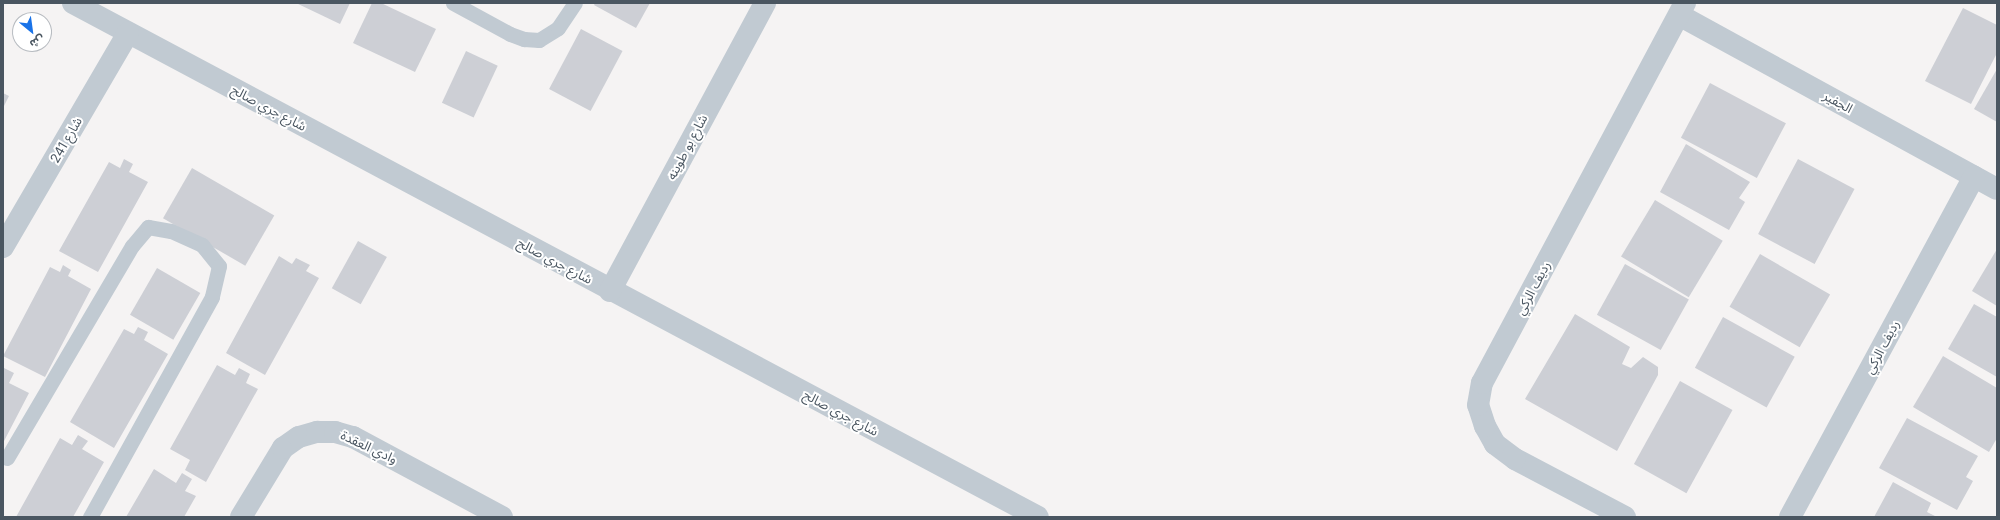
<!DOCTYPE html>
<html>
<head>
<meta charset="utf-8">
<style>
	body { margin:0 }
	#map { position:relative; width:2000px; height:520px; overflow:hidden; background:#f5f3f3; font-family:Inter,"Noto Sans Arabic",sans-serif }
	div>[style] { position:absolute }
	.building>* { inset:0; background:#cdcfd5; transform-origin:0 0 }
	.lane>* { height:15px; margin:-7.5px; padding:0 7.5px; transform-origin:7.5px; border-radius:7.5px; background:#c1cad2 }
	.street>* { height:22px; margin:-11px; padding:0 11px; transform-origin:11px; border-radius:11px; background:#c1cad2 }
	span { translate:-50% -50%; white-space:nowrap; text-align:center; line-height:1.15; -webkit-text-stroke:4px #fff; paint-order:stroke }
	.street-label { font-size:13px; color:#4a5661 }
	.frame { position:absolute; inset:0; border:4px solid #4a5661; pointer-events:none }
	.north { position:absolute; left:12px; top:12px; width:40px; height:40px; box-sizing:border-box; background:#fff; border:1px solid #b7bbc0; border-radius:50%; rotate:151deg; font-size:11px; font-weight:700; line-height:16px; text-align:center; color:#4a5661 }
	.north::after { content:''; display:block; margin:auto; width:14px; height:18px; background:#1a73e8; clip-path:polygon(50% 0,100% 100%,50% 72%,0 100%) }
</style>
</head>
<body>
<div id="map">
	<div class="building">
		<div style="clip-path:polygon(296px 3px,350px 3px,340px 24px)"></div>
		<div style="clip-path:polygon(372px 3px,381px 3px,436px 29px,415px 72px,353px 43px)"></div>
		<div style="clip-path:polygon(595px 3px,650px 3px,636px 28px,594px 5px)"></div>
		<div style="clip-path:polygon(1963px 8px,1997px 25px,1997px 53px,1971px 104px,1925px 81px)"></div>
		<div style="left:581px;top:29px;width:47px;height:68px;rotate:28deg"></div>
		<div style="left:466px;top:51px;width:35px;height:57px;rotate:25deg"></div>
		<div style="clip-path:polygon(1997px 69px,1997px 122px,1974px 109px)"></div>
		<div style="left:1710px;top:83px;width:86px;height:62px;rotate:28deg"></div>
		<div style="clip-path:polygon(3px 93px,9px 96px,3px 108px)"></div>
		<div style="clip-path:polygon(1686px 144px,1750px 182px,1739px 198px,1745px 202px,1729px 230px,1660px 192px)"></div>
		<div style="clip-path:polygon(124px 159px,133px 164px,129px 172px,148px 182px,98px 272px,59px 251px,109px 162px,120px 168px)"></div>
		<div style="left:1798px;top:159px;width:64px;height:85px;rotate:28deg"></div>
		<div style="left:192px;top:168px;width:95px;height:58px;rotate:30deg"></div>
		<div style="left:1655px;top:200px;width:79px;height:66px;rotate:31deg"></div>
		<div style="left:358px;top:241px;width:33px;height:54px;rotate:29deg"></div>
		<div style="clip-path:polygon(1997px 249px,1997px 306px,1972px 291px)"></div>
		<div style="left:1760px;top:254px;width:81px;height:61px;rotate:30deg"></div>
		<div style="clip-path:polygon(279px 256px,292px 264px,296px 258px,310px 265px,306px 271px,319px 278px,265px 375px,226px 353px)"></div>
		<div style="left:1625px;top:264px;width:73px;height:58px;rotate:29deg"></div>
		<div style="clip-path:polygon(63px 265px,71px 270px,68px 276px,91px 289px,45px 377px,3px 356px,50px 267px,60px 272px)"></div>
		<div style="left:157px;top:268px;width:50px;height:54px;rotate:30deg"></div>
		<div style="clip-path:polygon(1974px 304px,1997px 317px,1997px 377px,1948px 349px)"></div>
		<div style="clip-path:polygon(1575px 314px,1630px 347px,1622px 364px,1631px 368px,1643px 357px,1658px 367px,1658px 375px,1617px 451px,1525px 399px)"></div>
		<div style="left:1723px;top:317px;width:82px;height:58px;rotate:29deg"></div>
		<div style="clip-path:polygon(138px 327px,148px 332px,144px 340px,168px 354px,114px 448px,70px 422px,124px 329px,134px 334px)"></div>
		<div style="clip-path:polygon(1943px 356px,1997px 388px,1997px 438px,1989px 452px,1913px 407px)"></div>
		<div style="clip-path:polygon(217px 365px,235px 375px,239px 368px,250px 374px,246px 383px,258px 389px,206px 482px,185px 470px,190px 460px,170px 449px)"></div>
		<div style="clip-path:polygon(4px 368px,14px 373px,9px 383px,29px 393px,3px 443px)"></div>
		<div style="left:1680px;top:381px;width:60px;height:95px;rotate:29deg"></div>
		<div style="clip-path:polygon(1907px 418px,1978px 456px,1966px 477px,1973px 481px,1957px 510px,1879px 468px)"></div>
		<div style="clip-path:polygon(78px 435px,88px 441px,82px 449px,104px 462px,73px 517px,16px 517px,60px 438px,72px 445px)"></div>
		<div style="clip-path:polygon(154px 469px,176px 483px,182px 473px,192px 479px,185px 491px,196px 496px,184px 517px,126px 517px)"></div>
		<div style="clip-path:polygon(1893px 482px,1931px 503px,1927px 512px,1937px 517px,1874px 517px)"></div>
	</div>
	<div class="lane">
		<div style="left:453px;top:3px;width:65px;rotate:28.5deg"></div>
		<div style="left:510px;top:34px;width:15px;rotate:20deg"></div>
		<div style="left:524px;top:39px;width:15px;rotate:4deg"></div>
		<div style="left:539px;top:40px;width:22px;rotate:-32deg"></div>
		<div style="left:558px;top:28px;width:30px;rotate:-56deg"></div>
		<div style="left:7px;top:458px;width:246px;rotate:-59.5deg"></div>
		<div style="left:132px;top:246px;width:25px;rotate:-50deg"></div>
		<div style="left:148px;top:227px;width:23px;rotate:10deg"></div>
		<div style="left:171px;top:231px;width:34px;rotate:24deg"></div>
		<div style="left:202px;top:245px;width:27px;rotate:51deg"></div>
		<div style="left:219px;top:266px;width:32px;rotate:103deg"></div>
		<div style="left:212px;top:297px;width:252px;rotate:119deg"></div>
	</div>
	<div class="street">
		<div style="left:73px;top:3px;width:1093px;rotate:28.04deg"></div>
		<div style="left:1679px;top:15px;width:362px;rotate:28.7deg"></div>
		<div style="left:3px;top:247px;width:248px;rotate:-59.7deg"></div>
		<div style="left:610px;top:291px;width:327px;rotate:-61.7deg"></div>
		<div style="left:241px;top:517px;width:81px;rotate:-58.7deg"></div>
		<div style="left:283px;top:448px;width:19px;rotate:-35deg"></div>
		<div style="left:299px;top:437px;width:19px;rotate:-16deg"></div>
		<div style="left:317px;top:432px;width:18px"></div>
		<div style="left:335px;top:432px;width:19px;rotate:16deg"></div>
		<div style="left:353px;top:437px;width:169px;rotate:28.2deg"></div>
		<div style="left:1625px;top:517px;width:124px;rotate:-152.2deg"></div>
		<div style="left:1515px;top:459px;width:25px;rotate:-143deg"></div>
		<div style="left:1495px;top:444px;width:21px;rotate:-119deg"></div>
		<div style="left:1485px;top:426px;width:22px;rotate:-108deg"></div>
		<div style="left:1478px;top:405px;width:22px;rotate:-80deg"></div>
		<div style="left:1482px;top:383px;width:431px;rotate:-61.9deg"></div>
		<div style="left:1790px;top:517px;width:387px;rotate:-61.6deg"></div>
	</div>
	<div class="street-label">
		<span style="left:1838px;top:102px;rotate:29deg">الجفير</span>
		<span style="left:269px;top:108px;rotate:28deg">شارع جري صالح</span>
		<span style="left:66px;top:140px;rotate:-60deg">شارع 241</span>
		<span style="left:687px;top:147px;rotate:-62deg">شارع بو طوينه</span>
		<span style="left:555px;top:261px;rotate:28deg">شارع جري صالح</span>
		<span style="left:1533px;top:288px;rotate:-62deg">رديف الركي</span>
		<span style="left:1882px;top:347px;rotate:-62deg">رديف الركي</span>
		<span style="left:841px;top:413px;rotate:28deg">شارع جري صالح</span>
		<span style="left:369px;top:447px;rotate:25deg">وادي العقدة</span>
	</div>
	<div class="frame"></div>
	<div class="north">ش</div>
</div>
</body>
</html>
